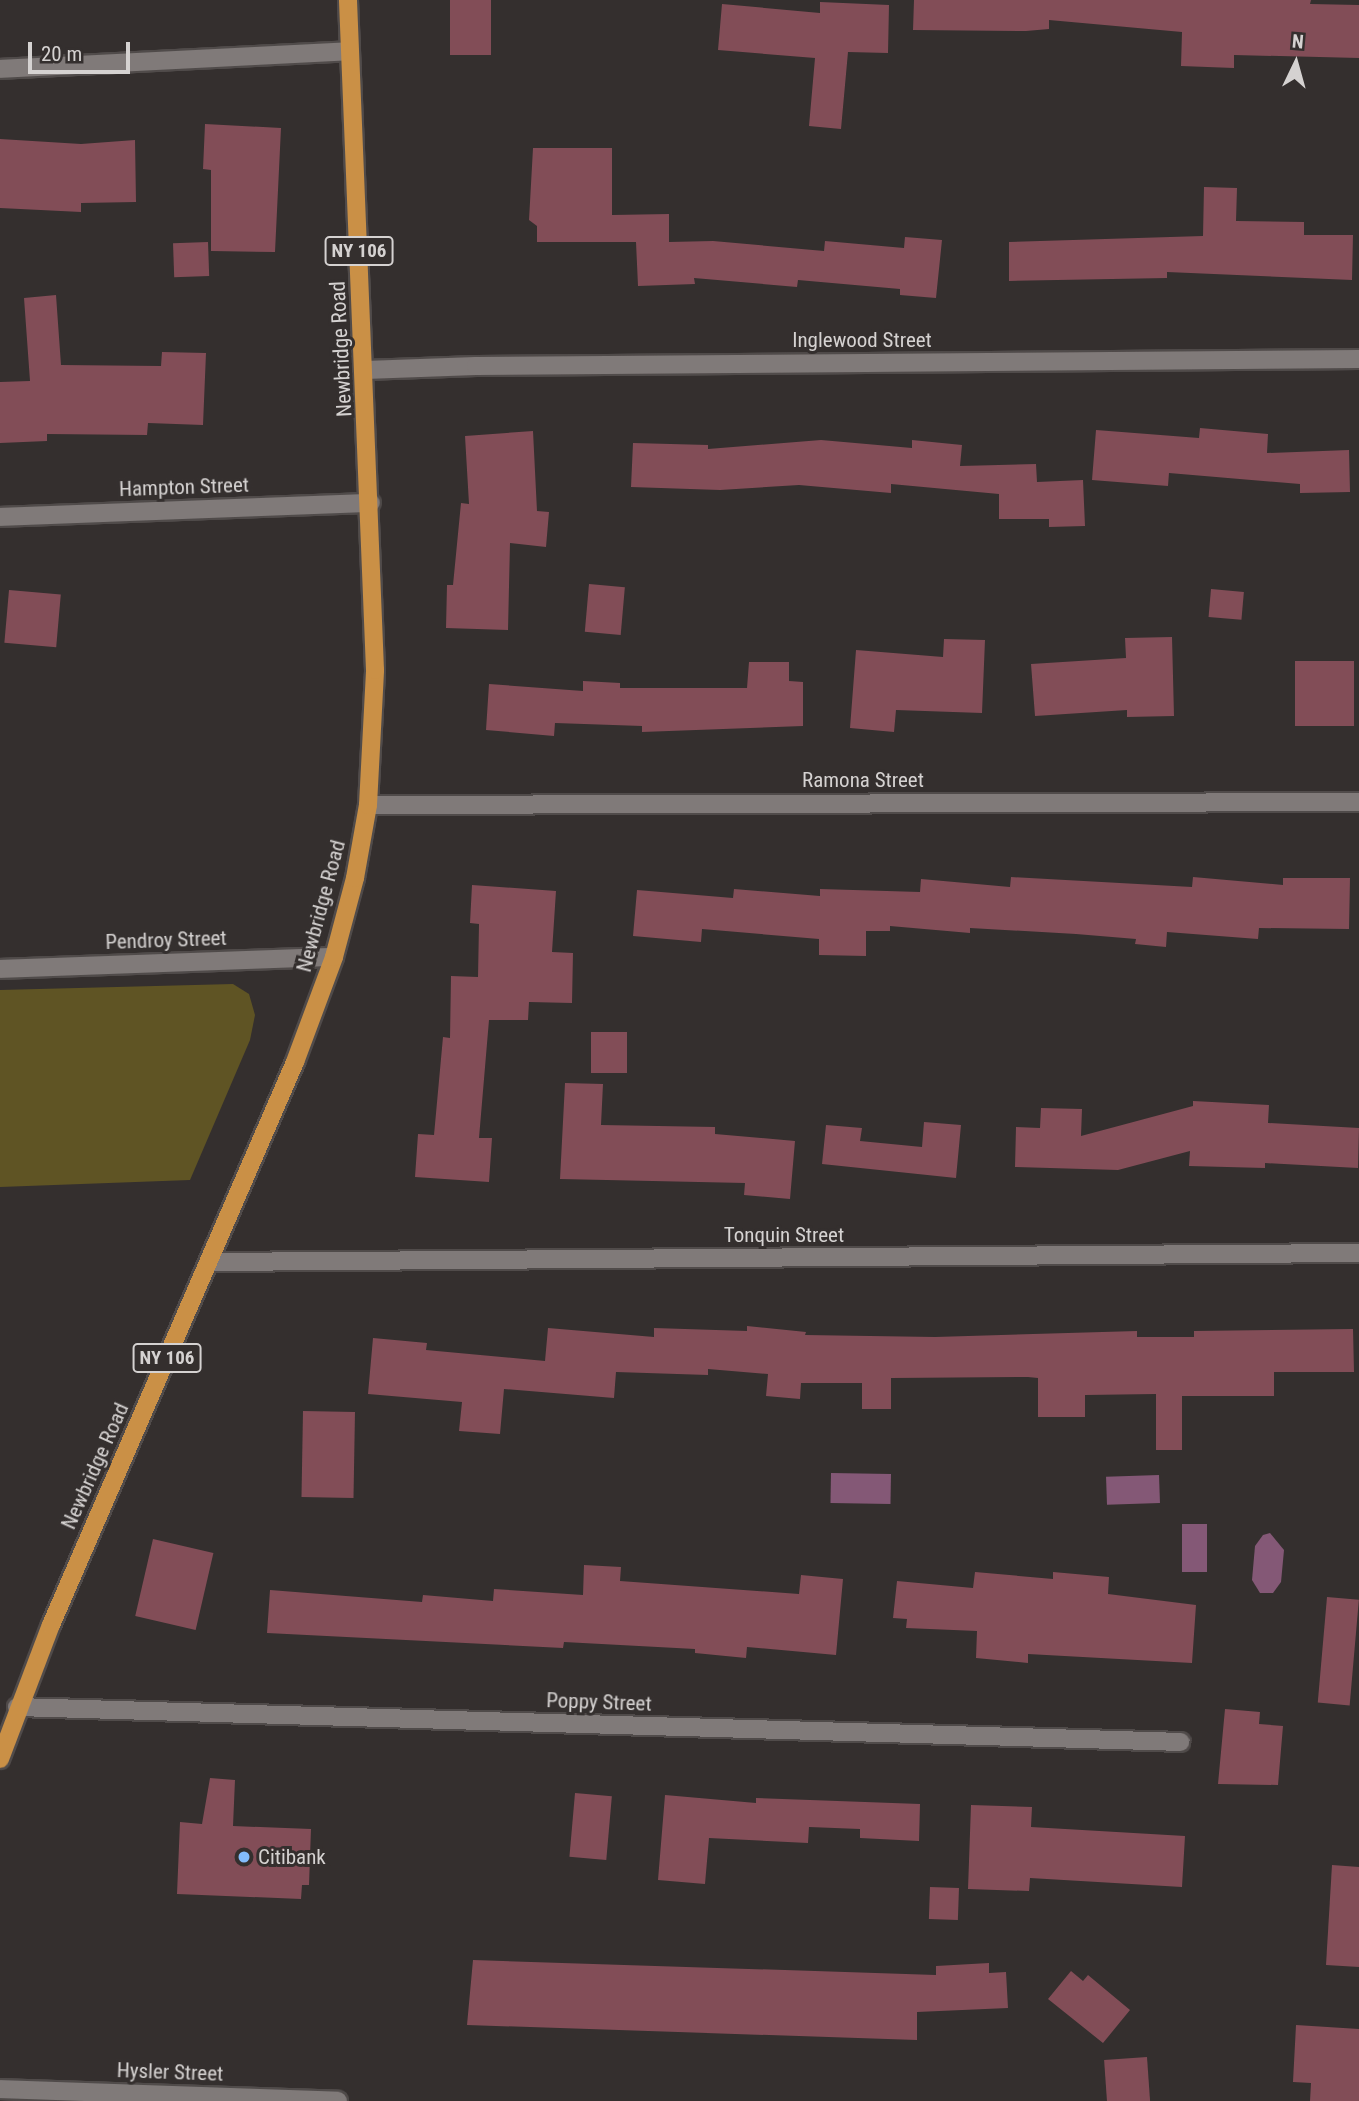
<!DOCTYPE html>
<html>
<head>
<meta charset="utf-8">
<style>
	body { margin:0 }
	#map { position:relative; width:1359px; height:2101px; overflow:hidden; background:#342f2e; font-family:"Roboto Condensed",sans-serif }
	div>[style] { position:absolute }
	.green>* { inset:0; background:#5f5424 }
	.water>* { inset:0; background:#845876; transform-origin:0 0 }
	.building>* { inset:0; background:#824d57; transform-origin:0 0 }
	.roads { filter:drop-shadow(2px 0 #504b4a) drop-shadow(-2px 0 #504b4a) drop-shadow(0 2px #504b4a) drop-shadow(0 -2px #504b4a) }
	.street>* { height:18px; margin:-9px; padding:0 9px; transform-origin:9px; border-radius:9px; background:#807a79 }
	.primary>* { height:18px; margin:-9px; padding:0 9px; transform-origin:9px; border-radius:9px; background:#ca9046 }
	.dots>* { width:19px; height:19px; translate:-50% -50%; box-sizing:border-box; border:4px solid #342f2e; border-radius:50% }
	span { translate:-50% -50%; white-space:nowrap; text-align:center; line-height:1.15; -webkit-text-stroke:6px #342f2e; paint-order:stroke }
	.shield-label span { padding:2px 5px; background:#342f2e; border:2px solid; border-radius:5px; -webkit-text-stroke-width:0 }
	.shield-label { font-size:19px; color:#d5d2d1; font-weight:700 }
	.street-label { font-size:21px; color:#d5d2d1 }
	.poi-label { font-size:21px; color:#d5d2d1 }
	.left { translate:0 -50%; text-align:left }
	.north { position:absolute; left:1261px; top:28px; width:70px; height:70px; -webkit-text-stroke:5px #342f2e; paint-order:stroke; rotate:5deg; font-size:19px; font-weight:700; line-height:28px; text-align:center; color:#d5d2d1 }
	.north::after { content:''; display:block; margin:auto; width:24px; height:32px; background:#d5d2d1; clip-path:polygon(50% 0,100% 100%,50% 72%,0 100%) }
	.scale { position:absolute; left:28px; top:42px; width:102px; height:32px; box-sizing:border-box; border:4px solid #d5d2d1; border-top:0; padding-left:9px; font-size:21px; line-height:24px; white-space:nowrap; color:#d5d2d1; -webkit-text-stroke:5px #342f2e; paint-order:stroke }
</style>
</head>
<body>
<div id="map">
	<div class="green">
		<div style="clip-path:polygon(233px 984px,249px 994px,255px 1015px,250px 1040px,190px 1180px,0 1187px,0 990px)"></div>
	</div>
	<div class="water">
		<div style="left:831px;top:1473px;width:60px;height:30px;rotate:1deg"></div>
		<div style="left:1159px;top:1475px;width:28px;height:53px;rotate:88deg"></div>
		<div style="left:1182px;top:1524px;width:25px;height:48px"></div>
		<div style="clip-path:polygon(1270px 1533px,1284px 1550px,1281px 1582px,1273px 1593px,1260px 1593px,1252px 1580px,1255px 1546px,1263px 1535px)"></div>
	</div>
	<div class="building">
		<div style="left:450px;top:0;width:41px;height:55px"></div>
		<div style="clip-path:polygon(914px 0,1311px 0,1310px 4px,1359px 5px,1359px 58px,1234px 55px,1234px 68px,1181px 66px,1182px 32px,1049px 20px,1049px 29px,1026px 31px,913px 30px)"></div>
		<div style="clip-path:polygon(820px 2px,889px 5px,888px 53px,848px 52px,841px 129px,809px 126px,815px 58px,718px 50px,722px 4px,820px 13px)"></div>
		<div style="clip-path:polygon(205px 124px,281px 128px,275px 252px,211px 251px,211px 170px,203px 169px)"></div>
		<div style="clip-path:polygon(0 139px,81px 144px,135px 140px,136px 202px,81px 203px,81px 212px,0 208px)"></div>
		<div style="clip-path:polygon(533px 148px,612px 148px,612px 215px,669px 214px,669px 242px,713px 241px,824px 251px,825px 241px,904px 248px,905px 237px,942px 240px,936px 298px,900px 295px,900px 289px,798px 280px,797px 287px,694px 278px,695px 284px,638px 286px,636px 242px,537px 242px,537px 226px,529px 220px)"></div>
		<div style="clip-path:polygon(1204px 187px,1237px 188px,1236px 221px,1304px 222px,1304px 235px,1353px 235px,1352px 280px,1167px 272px,1167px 278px,1009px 281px,1009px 242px,1203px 236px)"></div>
		<div style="left:208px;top:242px;width:34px;height:35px;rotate:88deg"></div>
		<div style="clip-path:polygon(56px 295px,61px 365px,161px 366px,162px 352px,206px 353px,203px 425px,148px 423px,147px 435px,47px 434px,47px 441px,0 443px,0 382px,30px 381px,24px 298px)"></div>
		<div style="clip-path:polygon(1200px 428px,1268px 434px,1267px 453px,1349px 450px,1350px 492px,1300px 493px,1300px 484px,1169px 473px,1168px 486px,1092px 480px,1096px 430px,1199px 438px)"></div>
		<div style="clip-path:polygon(533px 431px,537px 511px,549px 512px,546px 547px,510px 543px,508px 630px,446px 628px,447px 585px,453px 585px,461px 503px,469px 504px,465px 436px)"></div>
		<div style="clip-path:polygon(821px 440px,912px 448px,912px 440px,962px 445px,960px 466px,1036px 464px,1037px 482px,1083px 480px,1085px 526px,1049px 527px,1049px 519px,999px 519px,999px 494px,891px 484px,891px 493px,799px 485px,720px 490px,631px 487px,633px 443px,708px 445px,708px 449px)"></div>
		<div style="left:589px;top:584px;width:36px;height:48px;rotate:5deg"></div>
		<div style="left:1211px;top:589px;width:33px;height:28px;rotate:5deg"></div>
		<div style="left:9px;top:590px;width:52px;height:53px;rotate:5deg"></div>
		<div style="clip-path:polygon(1172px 637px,1174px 716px,1127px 717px,1127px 710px,1035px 716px,1031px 664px,1126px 658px,1125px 638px)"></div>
		<div style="clip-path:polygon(944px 639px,985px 640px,982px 713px,896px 710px,894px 732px,850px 728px,856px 650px,943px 657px)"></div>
		<div style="left:1354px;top:661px;width:65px;height:59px;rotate:90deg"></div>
		<div style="clip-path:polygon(749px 662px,789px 662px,789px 681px,803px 682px,803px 726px,642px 732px,642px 726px,555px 723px,554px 736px,486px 730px,489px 684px,583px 691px,583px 681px,620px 683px,620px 688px,747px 688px)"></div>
		<div style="clip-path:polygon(1011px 877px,1192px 887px,1193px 877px,1283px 885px,1283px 878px,1350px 878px,1349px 929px,1259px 928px,1258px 939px,1167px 932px,1166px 947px,1135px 944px,1136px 939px,1076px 934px,970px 928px,970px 933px,890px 926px,890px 931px,866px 931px,866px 956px,819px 955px,819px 939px,702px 929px,701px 942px,633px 936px,637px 890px,733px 898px,734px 889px,820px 896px,820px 889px,920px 892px,921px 879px,1010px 887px)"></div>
		<div style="clip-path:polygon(472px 885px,556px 891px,552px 952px,573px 953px,572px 1003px,529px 1002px,528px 1020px,489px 1020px,479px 1138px,492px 1138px,489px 1182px,415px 1177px,418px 1134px,434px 1135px,443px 1037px,450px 1038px,451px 976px,478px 977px,479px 924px,470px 923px)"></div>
		<div style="left:591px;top:1032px;width:36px;height:41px"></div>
		<div style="clip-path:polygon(565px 1083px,603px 1084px,601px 1125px,715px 1127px,715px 1134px,795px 1141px,790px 1199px,744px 1195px,745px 1183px,560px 1179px)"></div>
		<div style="clip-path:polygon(1193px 1101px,1269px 1105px,1268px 1123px,1359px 1128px,1358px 1168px,1265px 1163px,1265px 1168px,1189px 1166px,1190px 1151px,1118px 1170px,1015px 1167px,1016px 1127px,1040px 1128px,1041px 1108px,1082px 1109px,1081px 1136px,1193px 1106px)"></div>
		<div style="clip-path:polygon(924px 1122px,961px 1125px,956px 1178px,822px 1164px,826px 1125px,862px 1128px,860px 1141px,922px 1147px)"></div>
		<div style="clip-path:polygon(747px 1326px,806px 1332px,805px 1335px,935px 1337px,1137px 1331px,1137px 1337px,1194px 1337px,1194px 1331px,1353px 1329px,1354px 1372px,1274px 1372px,1274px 1396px,1182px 1396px,1182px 1450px,1156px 1450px,1156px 1394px,1085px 1395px,1085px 1417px,1038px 1417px,1038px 1378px,1028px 1377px,891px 1378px,891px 1409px,862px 1409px,862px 1383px,801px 1383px,800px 1399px,766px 1396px,768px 1374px,708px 1369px,708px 1375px,616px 1372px,614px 1398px,504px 1389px,500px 1434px,459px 1431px,462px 1402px,368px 1394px,373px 1338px,427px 1343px,426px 1350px,545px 1361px,548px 1328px,654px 1337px,654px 1328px,747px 1331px)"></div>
		<div style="left:303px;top:1411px;width:52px;height:86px;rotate:1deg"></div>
		<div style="left:153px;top:1539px;width:62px;height:79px;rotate:13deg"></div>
		<div style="clip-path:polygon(584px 1565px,621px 1567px,620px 1581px,799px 1594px,801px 1575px,843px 1579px,836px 1655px,747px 1647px,746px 1658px,695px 1653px,695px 1649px,564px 1642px,563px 1648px,267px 1633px,270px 1590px,422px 1602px,423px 1595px,493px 1601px,494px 1589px,583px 1595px)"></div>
		<div style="clip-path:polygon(975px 1572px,1053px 1579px,1053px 1572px,1109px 1577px,1108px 1594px,1196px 1605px,1192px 1663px,1028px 1654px,1028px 1663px,976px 1658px,977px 1631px,906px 1628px,907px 1619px,893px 1618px,897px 1581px,973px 1588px)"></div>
		<div style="left:1327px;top:1597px;width:32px;height:106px;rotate:5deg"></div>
		<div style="clip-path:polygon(1225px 1709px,1260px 1712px,1259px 1724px,1283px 1726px,1278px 1785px,1218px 1784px)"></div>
		<div style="clip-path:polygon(210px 1778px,235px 1780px,233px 1826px,311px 1829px,309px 1885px,302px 1885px,301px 1899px,177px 1894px,180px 1822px,202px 1824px)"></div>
		<div style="left:575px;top:1793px;width:37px;height:64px;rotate:5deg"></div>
		<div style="clip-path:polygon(665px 1795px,756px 1803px,756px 1798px,920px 1804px,919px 1841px,860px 1838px,860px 1829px,809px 1827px,808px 1843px,709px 1838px,705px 1884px,658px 1880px)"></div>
		<div style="clip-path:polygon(971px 1805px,1032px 1807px,1031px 1827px,1185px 1836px,1182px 1887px,1030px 1878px,1029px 1891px,968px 1889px)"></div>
		<div style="clip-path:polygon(1332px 1865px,1359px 1867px,1359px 1967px,1326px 1965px)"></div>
		<div style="left:930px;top:1887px;width:29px;height:32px;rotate:2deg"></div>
		<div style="clip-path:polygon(473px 1960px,936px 1975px,936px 1966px,989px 1963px,989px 1973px,1006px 1972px,1008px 2008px,917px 2012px,917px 2040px,467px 2025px)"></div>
		<div style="clip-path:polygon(1071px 1971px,1083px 1981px,1088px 1975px,1130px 2010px,1103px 2043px,1048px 1999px)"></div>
		<div style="clip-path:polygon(1296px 2025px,1359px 2029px,1359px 2101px,1310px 2101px,1311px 2083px,1293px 2082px)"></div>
		<div style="left:1147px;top:2057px;width:44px;height:43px;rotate:86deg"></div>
	</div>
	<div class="roads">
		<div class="street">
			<div style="left:0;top:69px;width:350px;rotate:-2.9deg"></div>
			<div style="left:365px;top:370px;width:111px;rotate:-2.1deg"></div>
			<div style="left:476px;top:366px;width:883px;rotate:-0.45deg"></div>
			<div style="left:0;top:517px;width:371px;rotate:-2.2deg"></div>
			<div style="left:368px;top:805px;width:991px;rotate:-0.17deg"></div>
			<div style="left:0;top:969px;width:334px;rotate:-2.1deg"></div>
			<div style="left:210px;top:1262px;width:1149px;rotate:-0.45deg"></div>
			<div style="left:17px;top:1707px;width:1164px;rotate:1.72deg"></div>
			<div style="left:0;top:2089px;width:338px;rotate:2deg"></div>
		</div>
		<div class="primary">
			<div style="left:0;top:1759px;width:143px;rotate:-69.2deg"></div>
			<div style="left:51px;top:1625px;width:614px;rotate:-66.57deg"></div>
			<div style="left:295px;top:1062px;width:112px;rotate:-69.6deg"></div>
			<div style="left:334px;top:957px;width:82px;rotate:-75.1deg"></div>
			<div style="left:355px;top:878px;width:74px;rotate:-79.9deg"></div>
			<div style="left:368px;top:805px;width:135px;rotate:-87deg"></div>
			<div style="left:375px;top:670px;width:671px;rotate:-92.31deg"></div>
		</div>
	</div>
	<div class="dots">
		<div style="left:244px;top:1857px;background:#83bcfb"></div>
	</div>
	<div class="shield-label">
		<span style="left:359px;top:251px">NY 106</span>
		<span style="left:167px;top:1358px">NY 106</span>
	</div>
	<div class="street-label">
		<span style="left:862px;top:340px">Inglewood Street</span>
		<span style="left:341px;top:349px;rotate:-93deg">Newbridge Road</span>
		<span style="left:184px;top:487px;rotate:-2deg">Hampton Street</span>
		<span style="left:863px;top:780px">Ramona Street</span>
		<span style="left:321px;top:906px;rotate:-75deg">Newbridge Road</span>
		<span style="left:166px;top:940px;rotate:-2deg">Pendroy Street</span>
		<span style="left:784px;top:1235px">Tonquin Street</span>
		<span style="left:95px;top:1466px;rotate:-66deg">Newbridge Road</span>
		<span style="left:599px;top:1702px;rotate:2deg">Poppy Street</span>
		<span style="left:170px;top:2072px;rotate:2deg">Hysler Street</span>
	</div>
	<div class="poi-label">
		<span class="left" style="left:258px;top:1857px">Citibank</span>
	</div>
	<div class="north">N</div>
	<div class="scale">20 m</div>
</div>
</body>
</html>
